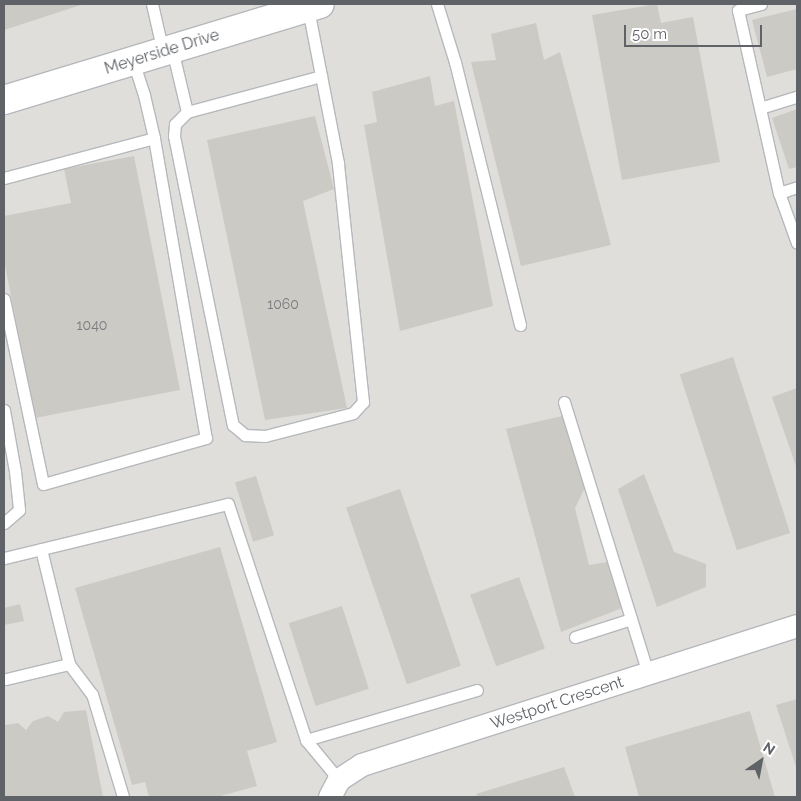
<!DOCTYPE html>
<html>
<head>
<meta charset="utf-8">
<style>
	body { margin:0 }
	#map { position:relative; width:801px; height:801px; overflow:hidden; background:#f1efe8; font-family:Raleway,sans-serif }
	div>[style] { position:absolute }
	.industrial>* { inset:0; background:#e0deda; transform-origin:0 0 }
	.building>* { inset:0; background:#cccac5; transform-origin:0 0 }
	.roads { filter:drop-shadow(1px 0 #b5b8bc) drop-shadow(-1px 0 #b5b8bc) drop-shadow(0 1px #b5b8bc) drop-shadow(0 -1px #b5b8bc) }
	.service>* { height:11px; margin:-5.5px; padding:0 5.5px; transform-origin:5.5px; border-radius:5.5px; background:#fff }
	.minor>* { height:22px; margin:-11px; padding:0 11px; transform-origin:11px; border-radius:11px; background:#fff }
	.tertiary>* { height:28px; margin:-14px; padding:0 14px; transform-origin:14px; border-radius:14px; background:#fff }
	span { translate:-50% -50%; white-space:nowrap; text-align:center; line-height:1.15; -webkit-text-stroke:4px #fff; paint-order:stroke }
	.number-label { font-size:14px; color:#7a7d7f }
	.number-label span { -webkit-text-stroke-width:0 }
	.street-label { font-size:16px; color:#5f6368 }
	.frame { position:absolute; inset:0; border:5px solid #5f6368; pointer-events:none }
	.north { position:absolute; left:736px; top:736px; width:50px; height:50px; -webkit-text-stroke:4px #fff; paint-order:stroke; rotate:33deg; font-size:14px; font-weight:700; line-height:20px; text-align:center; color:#5f6368 }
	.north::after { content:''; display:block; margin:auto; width:18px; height:22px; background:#5f6368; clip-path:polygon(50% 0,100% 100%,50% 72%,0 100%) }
	.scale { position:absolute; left:624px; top:25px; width:138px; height:22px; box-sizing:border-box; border:2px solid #5f6368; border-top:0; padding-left:6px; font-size:15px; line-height:18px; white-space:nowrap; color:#5f6368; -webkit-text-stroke:4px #fff; paint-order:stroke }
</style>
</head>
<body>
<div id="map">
	<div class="industrial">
		<div style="left:4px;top:4px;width:793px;height:793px"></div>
	</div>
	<div class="building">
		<div style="clip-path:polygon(4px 4px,84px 4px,4px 30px)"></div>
		<div style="clip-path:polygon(657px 4px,661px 23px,693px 17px,720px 162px,622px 180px,592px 15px)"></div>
		<div style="clip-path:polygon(797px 9px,797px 69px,767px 77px,752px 20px)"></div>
		<div style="clip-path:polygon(536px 23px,544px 60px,560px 52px,611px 245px,521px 266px,471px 62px,496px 60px,491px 34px)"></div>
		<div style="clip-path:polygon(430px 76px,435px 106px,454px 101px,493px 306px,400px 331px,364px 125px,377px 122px,372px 92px)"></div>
		<div style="clip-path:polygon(797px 109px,797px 167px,789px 169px,772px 118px)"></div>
		<div style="clip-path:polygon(315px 116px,334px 189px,303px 201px,347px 408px,265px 420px,207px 140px)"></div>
		<div style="clip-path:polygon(134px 156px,180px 390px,35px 418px,4px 260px,4px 216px,71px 203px,64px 169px)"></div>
		<div style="left:733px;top:357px;width:185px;height:56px;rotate:72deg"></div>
		<div style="clip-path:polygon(797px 388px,797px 469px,772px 397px)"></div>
		<div style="clip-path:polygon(562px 416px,586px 486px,575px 508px,589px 565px,607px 562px,622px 608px,561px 632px,506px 429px)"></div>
		<div style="clip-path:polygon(644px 474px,674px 552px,706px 564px,706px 587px,657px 607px,618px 489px)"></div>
		<div style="left:256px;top:476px;width:62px;height:22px;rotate:73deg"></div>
		<div style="left:400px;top:489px;width:187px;height:57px;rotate:71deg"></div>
		<div style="clip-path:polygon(220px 547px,277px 742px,247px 751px,257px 786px,217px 797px,149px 797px,145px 782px,132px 785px,75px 588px)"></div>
		<div style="left:519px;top:577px;width:76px;height:52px;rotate:70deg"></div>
		<div style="clip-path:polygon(20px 604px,24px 621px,4px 625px,4px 608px)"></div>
		<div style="left:342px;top:606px;width:87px;height:56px;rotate:72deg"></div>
		<div style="clip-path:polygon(797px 699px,797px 770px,776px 705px)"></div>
		<div style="clip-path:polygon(86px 710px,103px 797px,4px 796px,5px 725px,18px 723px,26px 730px,33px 721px,48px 716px,58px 722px,64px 712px)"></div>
		<div style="clip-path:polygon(750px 711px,775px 797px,639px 797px,625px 747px)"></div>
		<div style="clip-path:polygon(564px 767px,575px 797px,478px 797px,476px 794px)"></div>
	</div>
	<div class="roads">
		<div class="service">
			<div style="left:152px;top:4px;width:49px;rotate:77.1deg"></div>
			<div style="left:437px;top:4px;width:61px;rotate:72.8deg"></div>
			<div style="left:455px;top:62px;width:271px;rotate:76.1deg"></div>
			<div style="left:761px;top:4px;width:24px;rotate:165deg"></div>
			<div style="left:738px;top:10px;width:188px;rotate:77.4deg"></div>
			<div style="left:779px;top:193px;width:19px;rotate:-18deg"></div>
			<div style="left:172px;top:49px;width:65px;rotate:76.6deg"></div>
			<div style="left:187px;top:112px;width:17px;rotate:135deg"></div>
			<div style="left:175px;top:124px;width:12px;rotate:95deg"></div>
			<div style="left:174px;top:136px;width:295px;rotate:78.5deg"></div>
			<div style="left:233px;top:425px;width:16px;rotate:40deg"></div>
			<div style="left:245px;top:435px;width:20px;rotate:3deg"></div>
			<div style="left:265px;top:436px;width:91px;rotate:-14.6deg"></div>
			<div style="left:353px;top:413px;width:15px;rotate:-48deg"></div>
			<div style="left:363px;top:402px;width:240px;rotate:-96deg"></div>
			<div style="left:338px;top:163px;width:158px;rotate:-101deg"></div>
			<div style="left:133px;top:61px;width:36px;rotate:72deg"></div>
			<div style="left:144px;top:95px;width:44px;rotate:76.9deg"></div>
			<div style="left:760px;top:108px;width:39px;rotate:-17deg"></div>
			<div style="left:187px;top:112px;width:139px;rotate:-15deg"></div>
			<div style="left:4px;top:178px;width:155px;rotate:-14.9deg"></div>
			<div style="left:154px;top:138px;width:304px;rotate:80.2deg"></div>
			<div style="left:206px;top:438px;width:169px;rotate:164.2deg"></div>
			<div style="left:43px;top:484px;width:189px;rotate:-101.9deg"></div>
			<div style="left:779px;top:193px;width:53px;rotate:70.2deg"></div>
			<div style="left:564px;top:402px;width:285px;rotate:72.8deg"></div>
			<div style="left:4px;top:410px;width:62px;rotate:79.8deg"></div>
			<div style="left:15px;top:471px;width:39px;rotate:84deg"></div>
			<div style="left:19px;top:510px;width:20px;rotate:139deg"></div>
			<div style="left:41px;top:549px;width:118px;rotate:76.3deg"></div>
			<div style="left:69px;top:664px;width:38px;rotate:53deg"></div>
			<div style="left:92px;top:694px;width:108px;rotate:73.2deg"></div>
			<div style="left:4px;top:558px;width:230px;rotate:-13.6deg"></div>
			<div style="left:228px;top:504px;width:249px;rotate:71.7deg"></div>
			<div style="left:306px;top:740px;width:52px;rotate:50.5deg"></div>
			<div style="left:575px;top:637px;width:59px;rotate:-17.8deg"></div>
			<div style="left:6px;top:679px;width:65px;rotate:-13.4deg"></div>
			<div style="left:306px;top:740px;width:178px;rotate:-16.3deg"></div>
		</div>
		<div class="minor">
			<div style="left:330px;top:797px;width:19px;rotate:-62deg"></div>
			<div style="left:339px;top:780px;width:27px;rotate:-33deg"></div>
			<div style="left:362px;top:765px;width:457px;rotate:-17.7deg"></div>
		</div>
		<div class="tertiary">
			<div style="left:4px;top:100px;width:330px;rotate:-16.9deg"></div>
		</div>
	</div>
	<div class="number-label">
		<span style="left:283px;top:304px">1060</span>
		<span style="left:92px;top:325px">1040</span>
	</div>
	<div class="street-label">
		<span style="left:162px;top:52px;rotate:-17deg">Meyerside Drive</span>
		<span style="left:557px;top:703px;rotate:-18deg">Westport Crescent</span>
	</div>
	<div class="frame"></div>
	<div class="north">N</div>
	<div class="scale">50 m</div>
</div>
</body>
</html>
